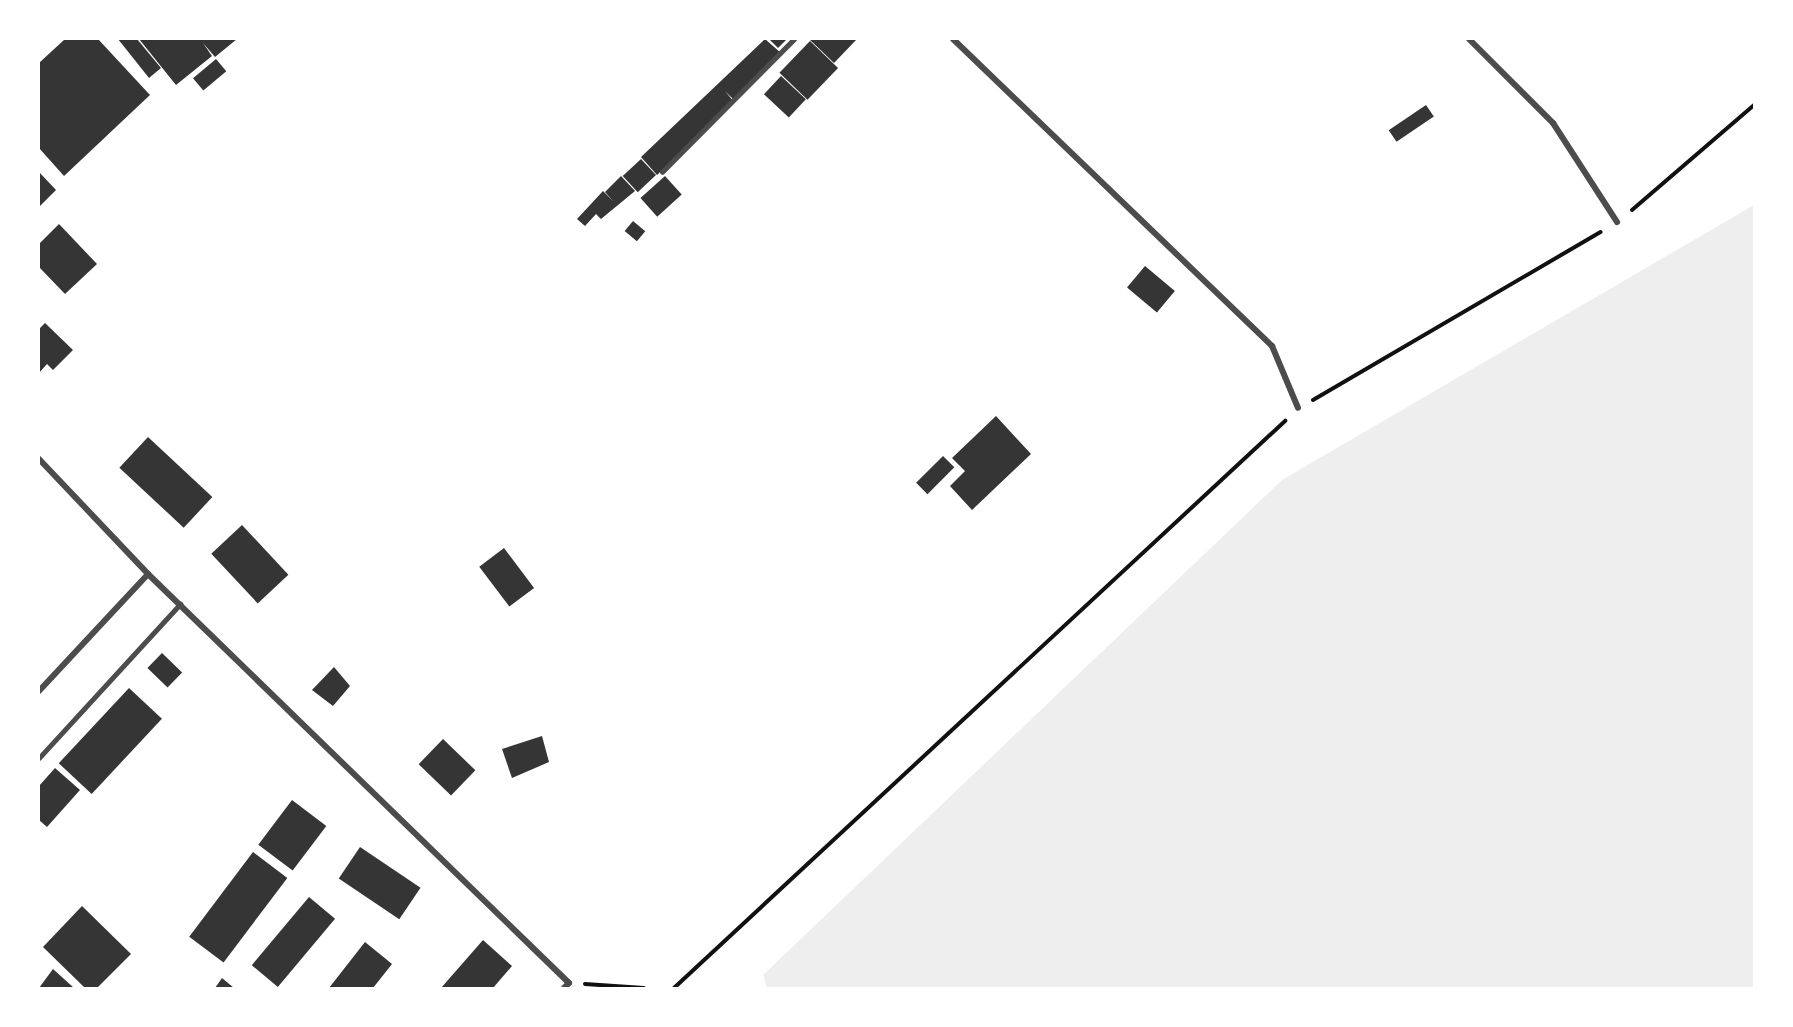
<!DOCTYPE html>
<html>
<head>
<meta charset="utf-8">
<style>
	body { margin:0 }
	#map { position:relative; width:1793px; height:1027px; overflow:hidden; background:#fff; font-family:"Source Sans 3",sans-serif }
	div>[style] { position:absolute }
	.green>* { inset:0; background:#eee }
	.building>* { inset:0; background:#353535; transform-origin:0 0 }
	.path>* { height:4px; margin:-2px; padding:0 2px; transform-origin:2px; border-radius:2px; background:#111 }
	.service>* { height:4.5px; margin:-2.25px; padding:0 2.25px; transform-origin:2.25px; border-radius:2.25px; background:#4c4c4c }
	.minor>* { height:6px; margin:-3px; padding:0 3px; transform-origin:3px; border-radius:3px; background:#4c4c4c }
	span { translate:-50% -50%; white-space:nowrap; text-align:center; line-height:1.15; -webkit-text-stroke:4.5px #fff; paint-order:stroke }
	.frame { position:absolute; inset:0; border:40px solid #fff; pointer-events:none }
</style>
</head>
<body>
<div id="map">
	<div class="green">
		<div style="clip-path:polygon(1754px 205px,1754px 988px,767px 988px,763px 975px,1282px 480px)"></div>
	</div>
	<div class="building">
		<div style="clip-path:polygon(65px 39px,98px 39px,150px 95px,64px 176px,39px 148px,39px 63px)"></div>
		<div style="clip-path:polygon(118px 39px,137px 39px,161px 68px,149px 78px)"></div>
		<div style="clip-path:polygon(139px 39px,237px 39px,215px 57px,203px 43px,212px 56px,176px 85px)"></div>
		<div style="clip-path:polygon(765px 39px,781px 53px,735px 101px,725px 91px,734px 102px,657px 175px,641px 157px)"></div>
		<div style="clip-path:polygon(769px 39px,787px 39px,778px 48px)"></div>
		<div style="clip-path:polygon(809px 39px,857px 39px,834px 63px)"></div>
		<div style="left:810px;top:41px;width:39px;height:44px;rotate:44deg"></div>
		<div style="left:216px;top:59px;width:16px;height:30px;rotate:50deg"></div>
		<div style="left:781px;top:76px;width:34px;height:25px;rotate:43deg"></div>
		<div style="left:1426px;top:105px;width:14px;height:45px;rotate:56deg"></div>
		<div style="left:641px;top:159px;width:22px;height:25px;rotate:47deg"></div>
		<div style="clip-path:polygon(39px 172px,56px 190px,39px 207px)"></div>
		<div style="clip-path:polygon(621px 176px,635px 191px,601px 219px,596px 214px,585px 226px,577px 219px,603px 191px,613px 201px,605px 192px)"></div>
		<div style="left:665px;top:176px;width:25px;height:33px;rotate:48deg"></div>
		<div style="left:633px;top:221px;width:16px;height:13px;rotate:40deg"></div>
		<div style="clip-path:polygon(59px 224px,97px 264px,65px 294px,39px 267px,39px 244px)"></div>
		<div style="left:1145px;top:266px;width:39px;height:28px;rotate:40deg"></div>
		<div style="clip-path:polygon(45px 323px,73px 350px,53px 370px,47px 364px,39px 373px,39px 329px)"></div>
		<div style="clip-path:polygon(996px 416px,1031px 454px,972px 510px,950px 486px,965px 471px,952px 458px)"></div>
		<div style="left:148px;top:437px;width:88px;height:42px;rotate:43deg"></div>
		<div style="left:943px;top:456px;width:16px;height:38px;rotate:45deg"></div>
		<div style="left:242px;top:525px;width:68px;height:42px;rotate:47deg"></div>
		<div style="left:504px;top:548px;width:50px;height:31px;rotate:53deg"></div>
		<div style="left:162px;top:653px;width:28px;height:21px;rotate:44deg"></div>
		<div style="clip-path:polygon(334px 667px,350px 686px,333px 706px,312px 690px)"></div>
		<div style="left:129px;top:688px;width:45px;height:103px;rotate:43deg"></div>
		<div style="clip-path:polygon(542px 736px,549px 762px,512px 778px,502px 749px)"></div>
		<div style="left:443px;top:739px;width:45px;height:35px;rotate:44deg"></div>
		<div style="clip-path:polygon(55px 768px,80px 790px,47px 827px,39px 820px,39px 786px)"></div>
		<div style="left:292px;top:800px;width:43px;height:56px;rotate:37deg"></div>
		<div style="left:360px;top:847px;width:73px;height:38px;rotate:34deg"></div>
		<div style="left:253px;top:852px;width:43px;height:106px;rotate:37deg"></div>
		<div style="left:309px;top:897px;width:34px;height:89px;rotate:40deg"></div>
		<div style="clip-path:polygon(82px 906px,131px 954px,97px 988px,85px 988px,43px 947px)"></div>
		<div style="clip-path:polygon(483px 940px,512px 966px,493px 988px,441px 988px)"></div>
		<div style="clip-path:polygon(365px 942px,392px 964px,373px 988px,329px 988px)"></div>
		<div style="clip-path:polygon(53px 969px,74px 988px,39px 988px)"></div>
		<div style="clip-path:polygon(222px 978px,234px 988px,215px 988px)"></div>
	</div>
	<div class="path">
		<div style="left:1632px;top:210px;width:161px;rotate:-40.7deg"></div>
		<div style="left:1313px;top:400px;width:333px;rotate:-30.3deg"></div>
		<div style="left:585px;top:984px;width:59px;rotate:3.9deg"></div>
		<div style="left:674px;top:988px;width:834px;rotate:-42.86deg"></div>
	</div>
	<div class="service">
		<div style="left:662px;top:172px;width:187px;rotate:-45.2deg"></div>
		<div style="left:39px;top:758px;width:209px;rotate:-47.5deg"></div>
	</div>
	<div class="minor">
		<div style="left:953px;top:39px;width:443px;rotate:43.9deg"></div>
		<div style="left:1272px;top:346px;width:67px;rotate:67.2deg"></div>
		<div style="left:1469px;top:39px;width:119px;rotate:45deg"></div>
		<div style="left:1553px;top:123px;width:118px;rotate:57.1deg"></div>
		<div style="left:39px;top:459px;width:158px;rotate:46.5deg"></div>
		<div style="left:148px;top:574px;width:587px;rotate:44.17deg"></div>
		<div style="left:569px;top:983px;width:7px;rotate:135deg"></div>
		<div style="left:39px;top:691px;width:160px;rotate:-47deg"></div>
	</div>
	<div class="frame"></div>
</div>
</body>
</html>
